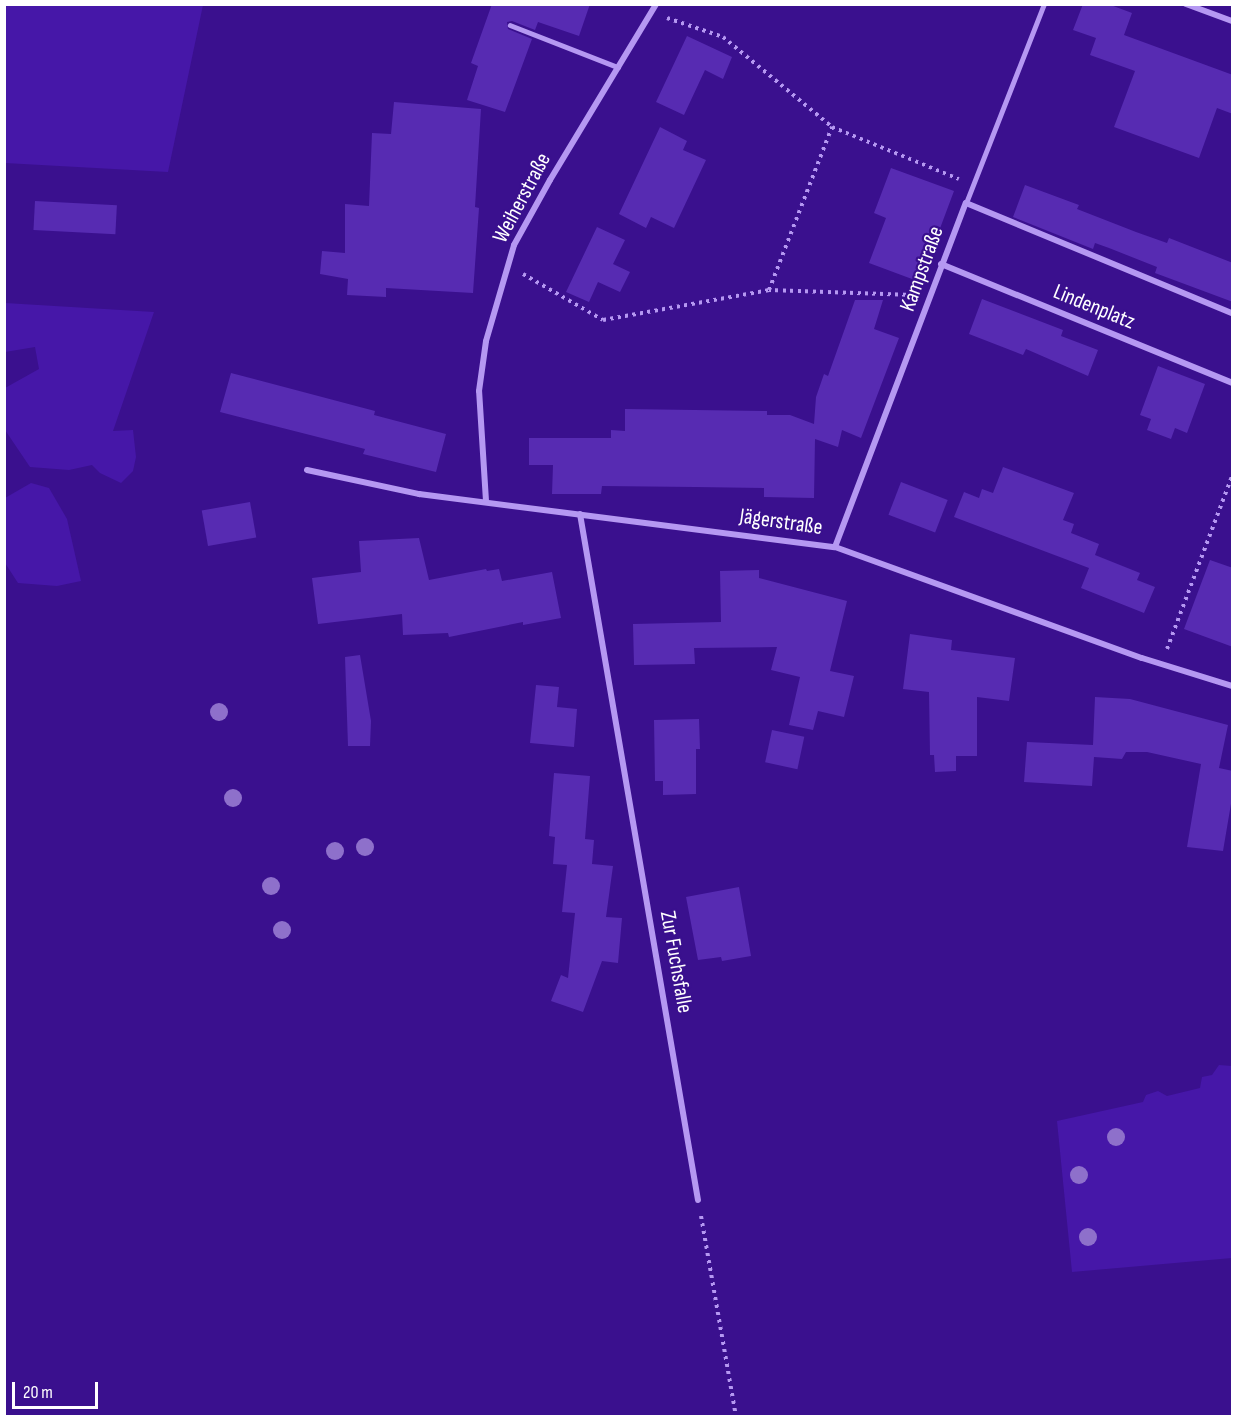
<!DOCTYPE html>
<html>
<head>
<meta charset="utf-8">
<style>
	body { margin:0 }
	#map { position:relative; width:1237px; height:1421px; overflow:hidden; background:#3a108e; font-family:"Sofia Sans Condensed",sans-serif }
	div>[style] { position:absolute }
	.green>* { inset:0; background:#4617a8 }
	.building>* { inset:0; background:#572bb2; transform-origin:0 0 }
	.path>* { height:4px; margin-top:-2px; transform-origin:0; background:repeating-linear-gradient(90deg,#b598f2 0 3px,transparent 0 7.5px) }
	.lane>* { height:4.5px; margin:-2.25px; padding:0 2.25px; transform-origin:2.25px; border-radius:2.25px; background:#b598f2 }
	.street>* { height:6px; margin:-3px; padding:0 3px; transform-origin:3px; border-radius:3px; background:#b598f2 }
	.trees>* { width:18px; height:18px; margin:-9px; border-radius:50%; background:#8e70cb }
	span { translate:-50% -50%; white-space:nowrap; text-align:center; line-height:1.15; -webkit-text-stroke:4.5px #3a108e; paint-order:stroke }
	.street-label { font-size:22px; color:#fff }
	.frame { position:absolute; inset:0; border:6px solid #fff; pointer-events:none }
	.scale { position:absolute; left:12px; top:1382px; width:86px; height:27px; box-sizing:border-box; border:3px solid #fff; border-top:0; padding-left:8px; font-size:18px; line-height:21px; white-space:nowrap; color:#fff; -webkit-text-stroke:4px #3a108e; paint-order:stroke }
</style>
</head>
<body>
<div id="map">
	<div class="green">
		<div style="clip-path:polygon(4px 5px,203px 5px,168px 172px,5px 163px)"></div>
		<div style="clip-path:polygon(5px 303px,154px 312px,113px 431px,133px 430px,136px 457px,133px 471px,121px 483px,100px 473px,92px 465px,69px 470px,30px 467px,5px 430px,5px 388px,39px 369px,35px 347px,5px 352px)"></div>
		<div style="clip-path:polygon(31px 483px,49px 488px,67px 519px,81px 581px,57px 586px,18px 583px,5px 563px,5px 498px)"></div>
		<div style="clip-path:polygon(1219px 1065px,1232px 1066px,1232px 1258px,1072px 1272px,1057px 1121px,1143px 1102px,1146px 1095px,1158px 1091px,1167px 1096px,1200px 1088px,1202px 1077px,1212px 1075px)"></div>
	</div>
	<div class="building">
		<div style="clip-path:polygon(492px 4px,590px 4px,579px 36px,538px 22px,535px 30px,512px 21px,507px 22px,508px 29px,532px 39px,505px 112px,467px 100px,478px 66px,471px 63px)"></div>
		<div style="clip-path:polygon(1083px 4px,1108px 4px,1132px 13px,1124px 35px,1233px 75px,1233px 114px,1217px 108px,1199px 158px,1114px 127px,1135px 71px,1090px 55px,1096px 38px,1073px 30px)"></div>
		<div style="clip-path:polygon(687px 36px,732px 57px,723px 79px,705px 70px,684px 115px,656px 102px)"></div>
		<div style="clip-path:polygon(394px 102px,481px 109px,475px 207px,479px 208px,473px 293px,386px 288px,386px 297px,347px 295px,348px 279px,320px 274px,322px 251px,345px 253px,345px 204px,369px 206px,372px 133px,391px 134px)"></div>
		<div style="clip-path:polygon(660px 127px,687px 141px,683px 150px,706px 160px,674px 228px,651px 217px,646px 228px,619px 214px)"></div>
		<div style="clip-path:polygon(891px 168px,954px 191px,920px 282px,869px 263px,886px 218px,874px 213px)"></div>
		<div style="clip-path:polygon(1025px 185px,1079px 205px,1077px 209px,1136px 232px,1167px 243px,1169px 238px,1233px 263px,1233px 302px,1155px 273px,1157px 267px,1109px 248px,1095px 243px,1093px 249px,1013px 217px)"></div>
		<div style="left:35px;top:201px;width:82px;height:29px;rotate:3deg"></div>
		<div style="clip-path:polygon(597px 227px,625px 240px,613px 264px,630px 272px,620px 292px,598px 282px,589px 302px,566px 292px)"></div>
		<div style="clip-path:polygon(982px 299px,1063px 330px,1061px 336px,1098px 350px,1088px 376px,1026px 349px,1023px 355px,969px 334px)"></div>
		<div style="clip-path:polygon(855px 300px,883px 300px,874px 329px,899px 338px,861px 438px,842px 430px,838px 447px,815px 439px,814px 498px,764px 497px,764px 488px,695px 487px,602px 486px,601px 494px,552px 494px,553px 465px,529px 465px,529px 438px,611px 438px,611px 430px,625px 431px,625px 409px,767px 411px,767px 415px,790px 415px,814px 424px,816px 397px,824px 374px,828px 376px)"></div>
		<div style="clip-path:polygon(1158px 366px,1205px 384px,1187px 433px,1175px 428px,1171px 439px,1147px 430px,1151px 419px,1140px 415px)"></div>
		<div style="clip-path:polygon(231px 373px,375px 411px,374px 415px,446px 434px,436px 472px,363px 454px,365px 449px,220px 412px)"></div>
		<div style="clip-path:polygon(1003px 467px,1074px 493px,1063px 520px,1074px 524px,1071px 533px,1099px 544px,1095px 555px,1140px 573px,1137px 580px,1155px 587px,1144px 613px,1081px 588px,1089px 568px,954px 517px,964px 492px,979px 498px,982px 489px,993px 493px)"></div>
		<div style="left:901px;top:482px;width:50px;height:35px;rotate:21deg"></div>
		<div style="left:250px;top:502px;width:36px;height:49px;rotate:80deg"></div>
		<div style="clip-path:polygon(419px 538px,429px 580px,486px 569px,487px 571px,499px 569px,502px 581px,552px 572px,561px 618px,523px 625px,523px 622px,449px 637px,448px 633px,403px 635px,402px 614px,318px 624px,312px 578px,361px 572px,359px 541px)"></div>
		<div style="clip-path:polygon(1210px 560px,1233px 568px,1233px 647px,1184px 629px)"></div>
		<div style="clip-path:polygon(759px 570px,759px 578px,847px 601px,830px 671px,854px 676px,844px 717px,818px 711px,813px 730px,789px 725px,800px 677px,771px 670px,777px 647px,694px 648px,695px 664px,634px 665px,633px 624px,721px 622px,720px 571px)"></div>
		<div style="clip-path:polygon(910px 634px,952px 640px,951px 650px,1015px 658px,1009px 701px,977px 697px,977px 756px,956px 756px,956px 771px,935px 772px,934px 755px,930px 755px,929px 692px,903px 689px)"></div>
		<div style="clip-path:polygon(360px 655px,371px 721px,370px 746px,348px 746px,345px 657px)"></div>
		<div style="clip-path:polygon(536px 685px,559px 687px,557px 707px,577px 709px,574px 747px,530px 743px)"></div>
		<div style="clip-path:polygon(1095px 697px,1130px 699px,1228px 725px,1219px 768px,1233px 771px,1233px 792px,1223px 851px,1187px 847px,1201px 764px,1147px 752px,1126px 752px,1122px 759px,1094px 757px,1092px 786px,1024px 782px,1027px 742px,1093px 745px)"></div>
		<div style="clip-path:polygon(699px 719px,700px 749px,696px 749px,696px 794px,663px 795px,663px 781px,655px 781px,654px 720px)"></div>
		<div style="left:772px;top:730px;width:33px;height:33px;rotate:12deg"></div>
		<div style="clip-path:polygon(554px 773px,590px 776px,585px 839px,594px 840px,592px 864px,613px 866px,606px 917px,622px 918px,618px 963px,602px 961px,583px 1012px,551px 1001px,561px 975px,568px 978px,575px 913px,562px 912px,567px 865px,553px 864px,555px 837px,549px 836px)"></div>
		<div style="clip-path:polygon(739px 887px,751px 956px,722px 961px,721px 957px,698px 960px,686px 897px)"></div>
	</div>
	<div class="path">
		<div style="left:667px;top:18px;width:59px;rotate:18.7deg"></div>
		<div style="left:723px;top:37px;width:141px;rotate:39.5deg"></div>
		<div style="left:523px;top:274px;width:92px;rotate:29.9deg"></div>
		<div style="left:603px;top:320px;width:169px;rotate:-10.2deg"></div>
		<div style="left:913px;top:295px;width:144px;rotate:-178deg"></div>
		<div style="left:769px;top:290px;width:175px;rotate:-68.9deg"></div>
		<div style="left:832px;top:127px;width:137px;rotate:22.3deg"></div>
		<div style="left:1167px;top:649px;width:185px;rotate:-69.4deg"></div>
		<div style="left:701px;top:1216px;width:203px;rotate:80.1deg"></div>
	</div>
	<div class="lane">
		<div style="left:510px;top:25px;width:116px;rotate:21.3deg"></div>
		<div style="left:966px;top:203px;width:214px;rotate:-68.6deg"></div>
	</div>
	<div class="street">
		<div style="left:1186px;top:4px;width:49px;rotate:20.3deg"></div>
		<div style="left:941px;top:264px;width:314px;rotate:22.2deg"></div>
		<div style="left:307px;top:470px;width:115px;rotate:12.1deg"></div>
		<div style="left:419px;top:494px;width:419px;rotate:7.3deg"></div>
		<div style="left:835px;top:547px;width:326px;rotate:19.9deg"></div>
		<div style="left:1142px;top:658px;width:94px;rotate:17.3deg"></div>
		<div style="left:486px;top:501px;width:110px;rotate:-93.6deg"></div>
		<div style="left:479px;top:391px;width:50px;rotate:-82deg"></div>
		<div style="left:486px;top:341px;width:100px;rotate:-73.7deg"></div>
		<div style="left:514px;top:245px;width:74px;rotate:-61deg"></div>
		<div style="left:550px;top:180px;width:205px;rotate:-58.9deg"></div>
		<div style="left:580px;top:514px;width:696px;rotate:80.24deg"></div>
		<div style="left:835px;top:547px;width:368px;rotate:-69.2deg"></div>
		<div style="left:966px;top:203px;width:288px;rotate:22.5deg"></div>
	</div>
	<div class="trees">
		<div style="left:219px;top:712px"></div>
		<div style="left:233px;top:798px"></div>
		<div style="left:365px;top:847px"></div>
		<div style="left:335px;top:851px"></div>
		<div style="left:271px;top:886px"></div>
		<div style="left:282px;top:930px"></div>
		<div style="left:1116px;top:1137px"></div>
		<div style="left:1079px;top:1175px"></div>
		<div style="left:1088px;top:1237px"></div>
	</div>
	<div class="street-label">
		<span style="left:522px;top:198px;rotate:-62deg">Weiherstraße</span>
		<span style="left:922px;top:269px;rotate:-70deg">Kampstraße</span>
		<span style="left:1094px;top:307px;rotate:22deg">Lindenplatz</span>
		<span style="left:781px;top:522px;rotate:8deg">Jägerstraße</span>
		<span style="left:676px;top:962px;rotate:80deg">Zur Fuchsfalle</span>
	</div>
	<div class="frame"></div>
	<div class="scale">20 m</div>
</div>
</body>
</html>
